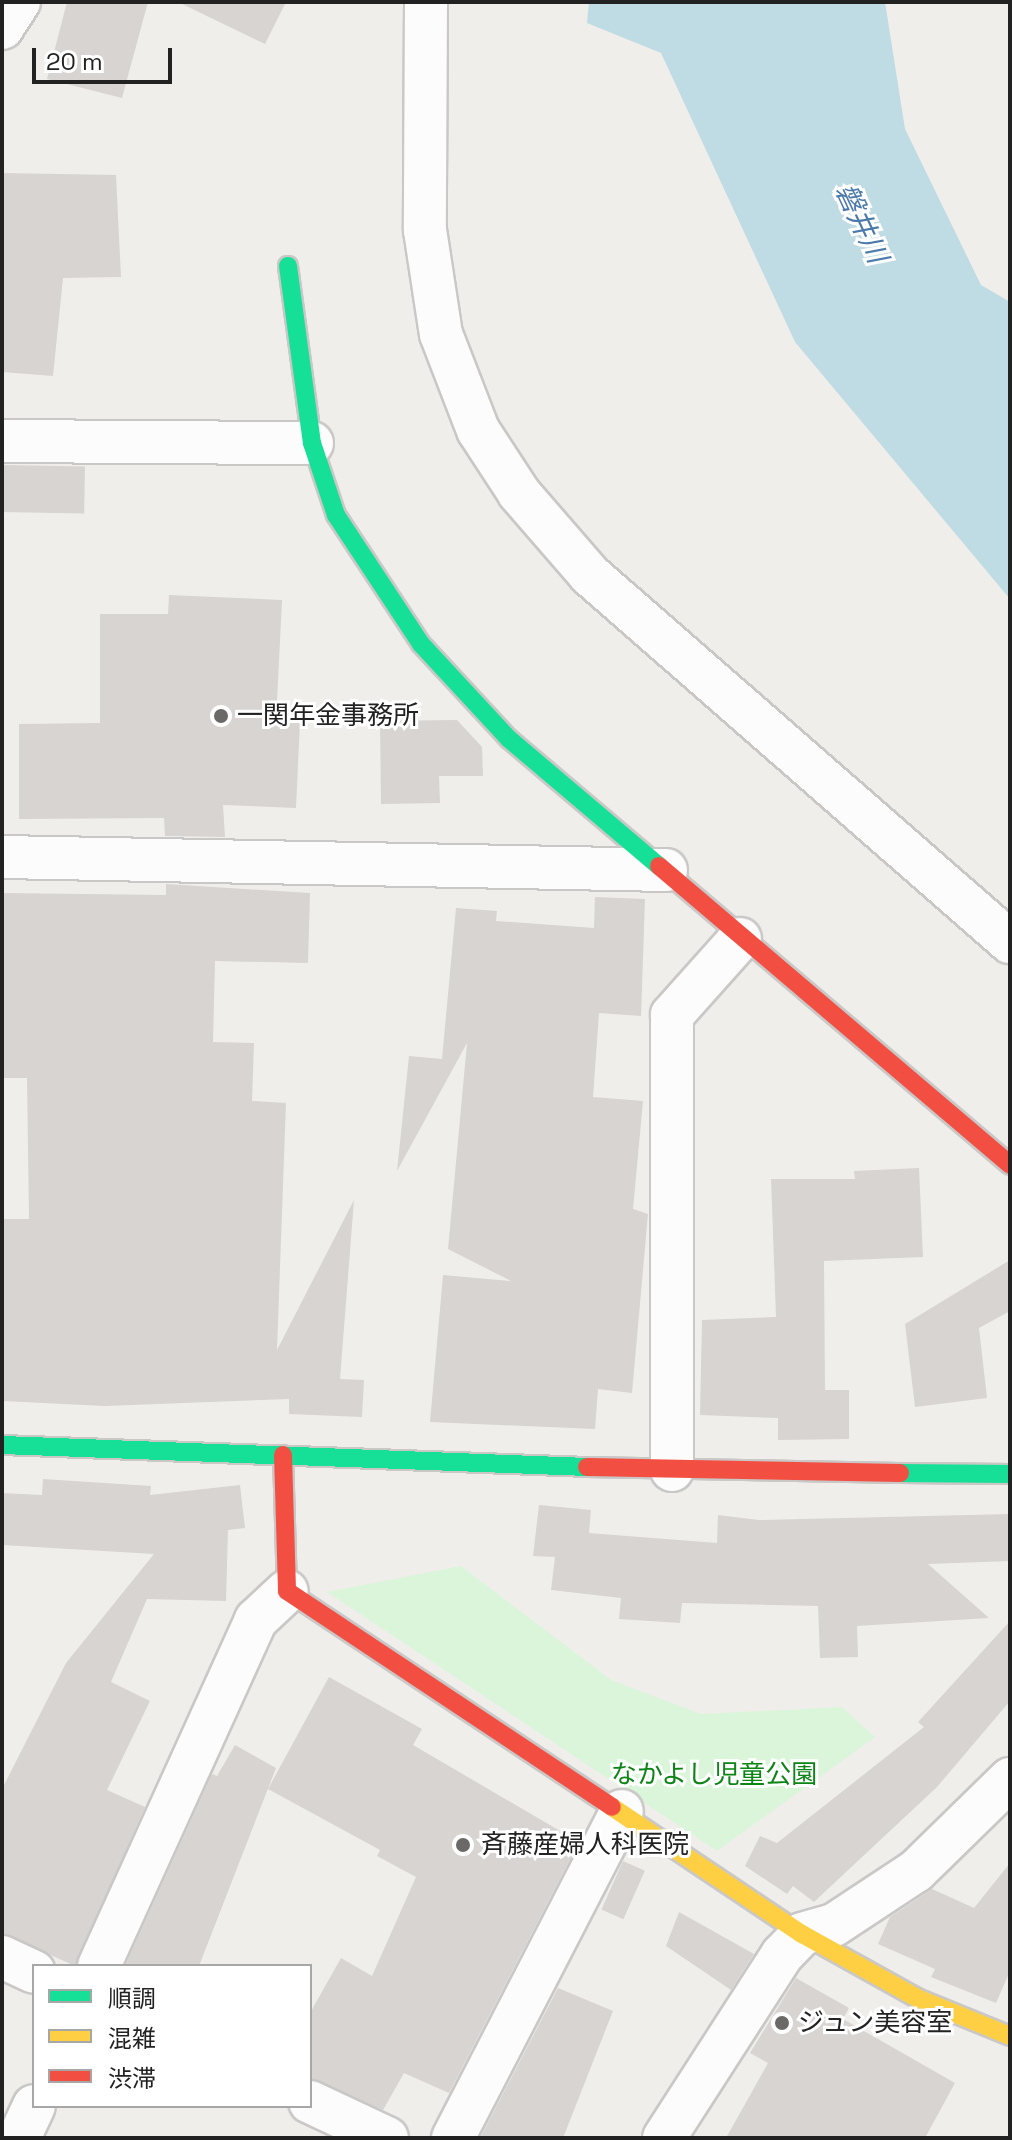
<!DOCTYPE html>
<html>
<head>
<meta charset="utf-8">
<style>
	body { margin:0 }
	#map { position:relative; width:1012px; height:2140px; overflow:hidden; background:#f0eeeb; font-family:"Space Grotesk","Noto Sans JP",sans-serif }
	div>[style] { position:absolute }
	.park>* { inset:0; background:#daf5da }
	.water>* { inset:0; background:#bfdbe3 }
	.building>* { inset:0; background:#d7d4d2; transform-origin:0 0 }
	.roads { filter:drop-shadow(2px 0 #c9c8c7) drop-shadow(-2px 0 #c9c8c7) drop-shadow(0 2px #c9c8c7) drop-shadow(0 -2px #c9c8c7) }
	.street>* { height:42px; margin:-21px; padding:0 21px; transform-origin:21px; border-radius:21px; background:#fdfcfc }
	.fast>* { height:18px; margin:-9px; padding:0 9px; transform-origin:9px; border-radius:9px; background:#16e098 }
	.slow>* { height:18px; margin:-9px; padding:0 9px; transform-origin:9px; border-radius:9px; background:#ffcf43 }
	.jam>* { height:18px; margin:-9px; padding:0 9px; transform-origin:9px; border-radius:9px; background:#f24e42 }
	.dots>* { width:22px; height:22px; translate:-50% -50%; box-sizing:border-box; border:4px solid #fff; border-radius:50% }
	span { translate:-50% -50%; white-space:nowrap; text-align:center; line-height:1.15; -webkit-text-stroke:6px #fff; paint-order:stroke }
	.poi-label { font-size:26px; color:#222 }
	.left { translate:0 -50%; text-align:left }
	.park-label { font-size:26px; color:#0c8416 }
	.water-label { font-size:28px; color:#4a7aab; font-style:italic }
	.frame { position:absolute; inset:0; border:4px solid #222; pointer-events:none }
	.legend { position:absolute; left:32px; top:1964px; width:280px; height:144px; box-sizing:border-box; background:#fff; border:2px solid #a7a7a7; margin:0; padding:10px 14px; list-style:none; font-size:24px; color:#222 }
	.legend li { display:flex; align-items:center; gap:16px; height:40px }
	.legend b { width:40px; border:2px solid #a7a7a7 }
	.scale { position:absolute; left:32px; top:48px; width:140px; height:36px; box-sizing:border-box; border:4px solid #222; border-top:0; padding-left:10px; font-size:24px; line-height:28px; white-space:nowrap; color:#222; -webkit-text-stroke:6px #fff; paint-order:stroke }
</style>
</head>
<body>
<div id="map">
	<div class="park">
		<div style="clip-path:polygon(461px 1566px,611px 1680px,701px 1714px,842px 1707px,875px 1737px,717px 1851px,327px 1592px)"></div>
	</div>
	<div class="water">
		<div style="clip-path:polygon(589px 2px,885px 2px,905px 129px,981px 285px,1010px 302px,1010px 599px,795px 342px,661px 53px,587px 23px)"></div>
	</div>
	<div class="building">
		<div style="clip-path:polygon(67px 2px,148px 2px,122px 98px,47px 79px)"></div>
		<div style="clip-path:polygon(178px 2px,286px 2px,265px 44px)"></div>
		<div style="clip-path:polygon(2px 173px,116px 175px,121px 277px,63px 278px,53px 376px,2px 372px)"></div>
		<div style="left:2px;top:465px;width:83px;height:47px;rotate:1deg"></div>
		<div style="clip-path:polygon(169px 595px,282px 600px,276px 722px,300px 722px,296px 808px,223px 805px,225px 837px,165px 836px,164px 818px,19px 819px,19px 724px,100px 723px,100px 614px,168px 614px)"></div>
		<div style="clip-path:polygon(457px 720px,482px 747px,483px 776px,439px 776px,440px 803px,381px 804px,380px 721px)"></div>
		<div style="clip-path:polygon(166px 884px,310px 893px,308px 963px,215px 961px,213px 1042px,254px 1043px,252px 1101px,286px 1103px,277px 1350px,354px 1200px,340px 1379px,364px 1380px,362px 1417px,289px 1414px,289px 1399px,105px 1406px,2px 1401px,2px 1219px,29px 1219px,27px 1078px,4px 1078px,2px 893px,166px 895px)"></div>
		<div style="clip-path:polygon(595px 897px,645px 899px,641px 1016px,599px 1013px,593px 1097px,643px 1101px,633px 1209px,648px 1214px,632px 1393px,598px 1389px,595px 1429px,430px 1422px,443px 1275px,511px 1281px,448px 1249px,467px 1043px,397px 1171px,409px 1056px,442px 1059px,456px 908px,497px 911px,496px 921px,594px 928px)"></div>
		<div style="clip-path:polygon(919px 1168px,923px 1257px,824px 1261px,825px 1390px,849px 1390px,849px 1439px,778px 1440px,778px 1418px,700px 1415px,702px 1320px,776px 1317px,771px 1179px,855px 1179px,854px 1171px)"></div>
		<div style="clip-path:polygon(1010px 1260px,1010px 1311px,979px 1328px,987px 1398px,915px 1407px,905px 1324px)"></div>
		<div style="clip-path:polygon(43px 1479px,151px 1486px,150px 1495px,240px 1485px,245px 1528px,228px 1530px,226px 1601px,147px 1599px,111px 1682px,150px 1701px,107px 1790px,145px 1807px,75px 1966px,2px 1933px,2px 1789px,66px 1663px,154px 1554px,2px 1545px,2px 1493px,42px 1495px)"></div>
		<div style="clip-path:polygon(539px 1505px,591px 1510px,589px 1533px,717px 1543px,718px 1515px,759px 1520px,1010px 1514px,1010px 1561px,928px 1564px,989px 1618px,857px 1626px,858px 1657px,820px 1658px,818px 1606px,682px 1603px,680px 1623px,619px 1619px,621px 1598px,551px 1590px,555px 1557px,533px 1556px)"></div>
		<div style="clip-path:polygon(1010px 1621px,1010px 1701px,937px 1787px,814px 1902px,793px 1886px,787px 1894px,745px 1866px,760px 1836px,777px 1843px,924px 1727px,918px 1722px)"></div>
		<div style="clip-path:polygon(329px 1677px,422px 1729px,413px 1745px,579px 1842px,449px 2093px,404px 2073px,383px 2110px,310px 2078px,310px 2013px,341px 1958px,372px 1976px,416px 1877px,377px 1856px,380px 1850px,268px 1789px)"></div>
		<div style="clip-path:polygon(235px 1745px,276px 1768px,199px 1966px,125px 1966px,212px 1774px,217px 1776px)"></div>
		<div style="left:623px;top:1861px;width:24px;height:53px;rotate:24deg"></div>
		<div style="clip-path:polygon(1010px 1863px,1010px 1971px,996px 2003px,931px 1977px,935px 1969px,878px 1944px,890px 1917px,932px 1889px,974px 1908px)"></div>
		<div style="clip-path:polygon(679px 1912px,754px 1954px,731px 1990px,666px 1946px)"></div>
		<div style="clip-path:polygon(796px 1978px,849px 2008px,843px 2019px,955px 2083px,925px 2138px,726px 2138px,768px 2063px,750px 2053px)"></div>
		<div style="clip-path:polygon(558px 1988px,613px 2011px,563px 2138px,480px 2138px)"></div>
	</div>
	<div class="roads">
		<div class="street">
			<div style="left:426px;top:2px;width:228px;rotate:90.3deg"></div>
			<div style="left:425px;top:230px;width:105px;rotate:81.3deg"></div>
			<div style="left:441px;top:334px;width:103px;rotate:68.9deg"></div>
			<div style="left:478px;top:430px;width:75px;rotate:56.9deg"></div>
			<div style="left:519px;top:493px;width:108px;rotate:49.1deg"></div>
			<div style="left:590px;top:575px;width:558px;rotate:41.15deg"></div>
			<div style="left:2px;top:28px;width:31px;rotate:-57deg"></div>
			<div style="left:2px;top:441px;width:310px;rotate:0.4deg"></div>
			<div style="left:2px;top:857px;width:664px;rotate:1.12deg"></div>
			<div style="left:672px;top:1470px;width:455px;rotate:-90deg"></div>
			<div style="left:672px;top:1015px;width:102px;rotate:-48.2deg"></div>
			<div style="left:2px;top:1957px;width:35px;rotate:25deg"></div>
			<div style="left:99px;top:1966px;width:380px;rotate:-65.6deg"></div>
			<div style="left:256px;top:1620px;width:42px;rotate:-43.1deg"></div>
			<div style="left:310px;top:2102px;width:85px;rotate:25.1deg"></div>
			<div style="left:19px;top:2138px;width:35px;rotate:-65deg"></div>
			<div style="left:453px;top:2138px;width:368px;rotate:-62.7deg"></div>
			<div style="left:664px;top:2138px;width:218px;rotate:-57.2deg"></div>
			<div style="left:782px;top:1955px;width:29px;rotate:-46deg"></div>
			<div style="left:802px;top:1934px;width:33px;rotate:-16deg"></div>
			<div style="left:834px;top:1925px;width:98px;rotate:-33.4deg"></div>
			<div style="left:916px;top:1871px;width:132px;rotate:-44.4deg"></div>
		</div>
		<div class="fast">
			<div style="left:288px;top:266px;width:179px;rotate:82.3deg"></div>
			<div style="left:312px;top:443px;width:76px;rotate:71.6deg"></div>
			<div style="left:336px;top:515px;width:154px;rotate:56.6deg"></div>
			<div style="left:421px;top:644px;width:129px;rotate:47.2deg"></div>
			<div style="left:509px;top:739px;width:197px;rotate:40.3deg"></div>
			<div style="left:2px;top:1445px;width:585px;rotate:2.15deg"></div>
			<div style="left:900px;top:1473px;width:110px;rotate:0.5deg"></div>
		</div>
		<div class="slow">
			<div style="left:612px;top:1807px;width:229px;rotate:33.8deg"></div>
			<div style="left:802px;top:1934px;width:132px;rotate:29.1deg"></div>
			<div style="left:917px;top:1998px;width:100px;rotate:22.2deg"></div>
		</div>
		<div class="jam">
			<div style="left:659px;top:866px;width:461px;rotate:40.4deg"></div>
			<div style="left:283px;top:1455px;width:136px;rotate:88.3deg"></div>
			<div style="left:287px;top:1591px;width:390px;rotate:33.6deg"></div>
			<div style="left:587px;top:1467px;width:313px;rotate:1.1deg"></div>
		</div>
	</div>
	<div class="dots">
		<div style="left:221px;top:716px;background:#6a6968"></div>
		<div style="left:463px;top:1845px;background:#6a6968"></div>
		<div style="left:782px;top:2023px;background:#6a6968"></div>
	</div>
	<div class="poi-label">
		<span class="left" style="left:237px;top:716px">一関年金事務所</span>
		<span class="left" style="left:481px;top:1845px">斉藤産婦人科医院</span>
		<span class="left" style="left:798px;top:2023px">ジュン美容室</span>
	</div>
	<div class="park-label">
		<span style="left:714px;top:1775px">なかよし児童公園</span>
	</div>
	<div class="water-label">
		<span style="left:862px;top:223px;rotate:65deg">磐井川</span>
	</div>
	<div class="frame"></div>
	<ul class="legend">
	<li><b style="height:10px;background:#16e098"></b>順調</li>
	<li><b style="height:10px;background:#ffcf43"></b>混雑</li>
	<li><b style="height:10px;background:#f24e42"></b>渋滞</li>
	</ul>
	<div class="scale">20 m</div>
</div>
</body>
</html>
